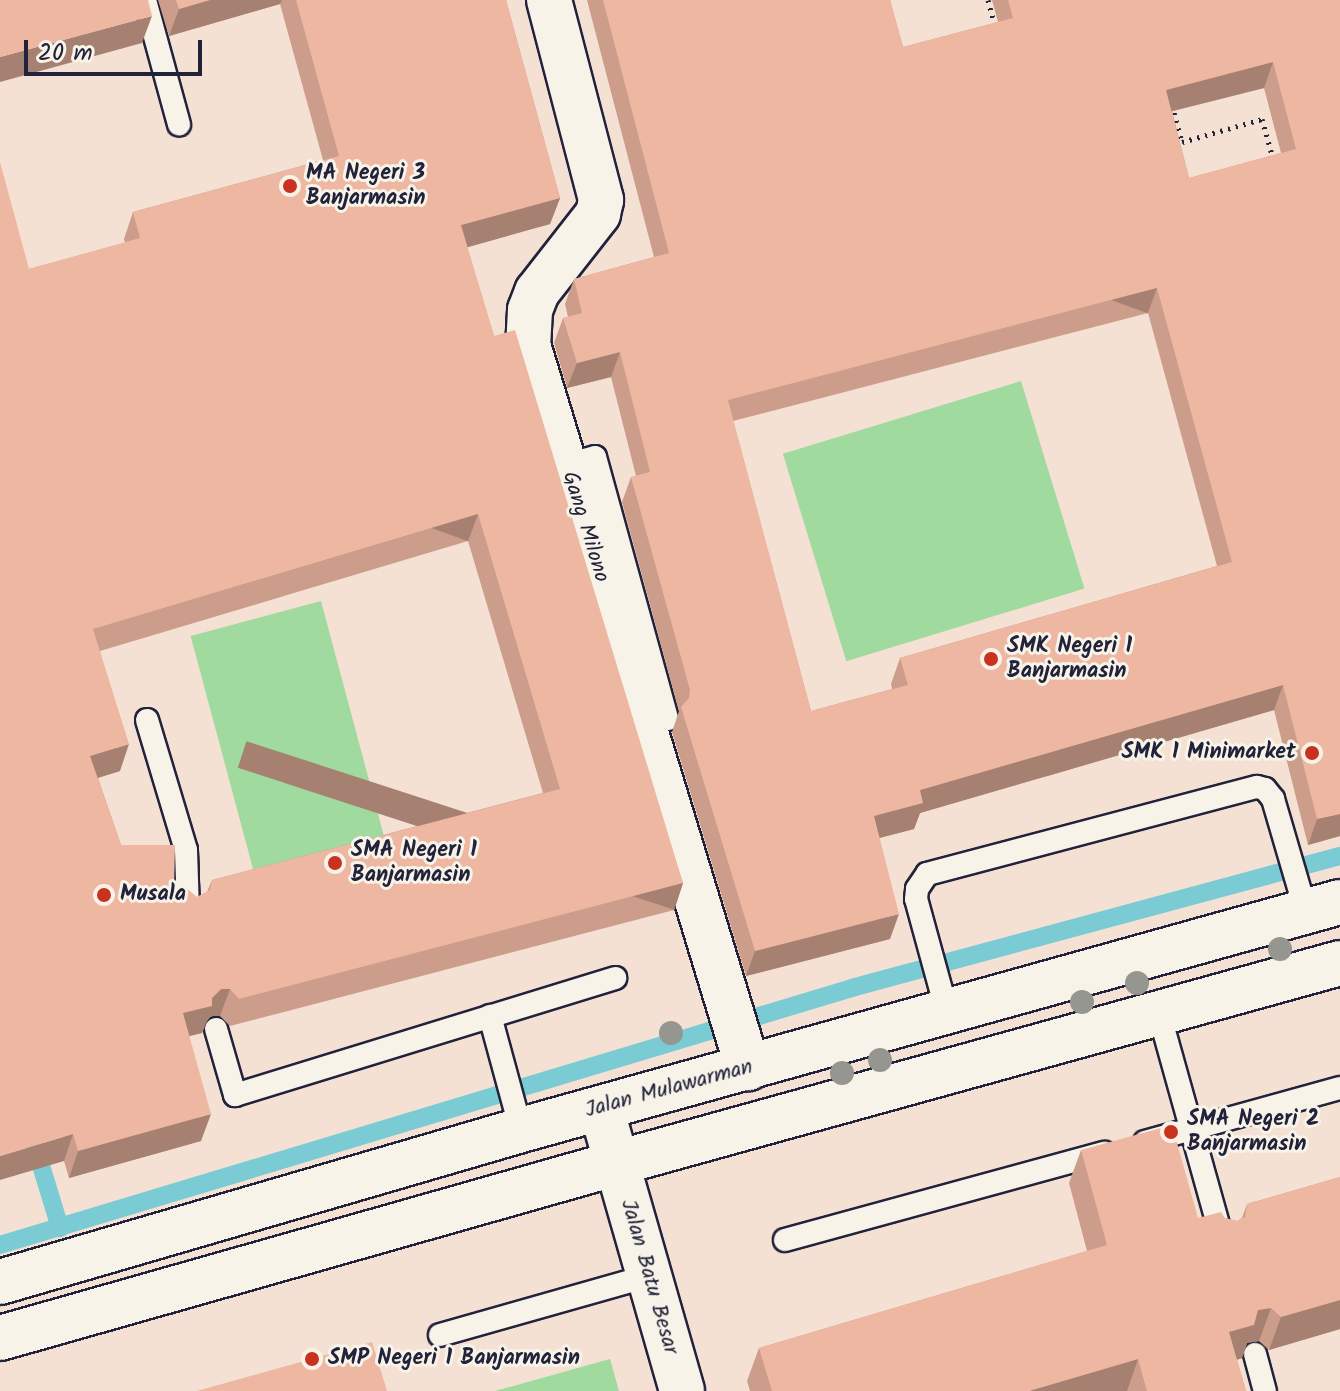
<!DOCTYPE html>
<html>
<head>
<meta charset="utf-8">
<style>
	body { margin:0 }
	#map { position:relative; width:1340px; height:1391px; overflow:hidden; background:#f4e1d3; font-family:Kalam,sans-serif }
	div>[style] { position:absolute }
	.green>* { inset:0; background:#a0da9f; transform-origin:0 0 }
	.stream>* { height:18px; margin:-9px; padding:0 9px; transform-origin:9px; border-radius:9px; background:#7acbd4 }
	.path>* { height:5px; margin-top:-2.5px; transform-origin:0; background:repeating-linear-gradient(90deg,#22223b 0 2px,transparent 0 8px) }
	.roads { filter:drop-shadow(2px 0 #22223b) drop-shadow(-2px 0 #22223b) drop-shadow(0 2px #22223b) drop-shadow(0 -2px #22223b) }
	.service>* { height:22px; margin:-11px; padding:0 11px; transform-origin:11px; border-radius:11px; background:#f7f3e8 }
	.minor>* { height:44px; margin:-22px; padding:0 22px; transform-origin:22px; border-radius:22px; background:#f7f3e8 }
	.tertiary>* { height:44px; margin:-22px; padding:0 22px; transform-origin:22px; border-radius:22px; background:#f7f3e8 }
	.trees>* { width:24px; height:24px; margin:-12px; border-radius:50%; background:#959690 }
	.wall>* { inset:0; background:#cc9d8b }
	.shaded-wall>* { inset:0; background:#a68071; transform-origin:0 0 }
	.building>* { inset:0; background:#edb7a2 }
	.dots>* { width:22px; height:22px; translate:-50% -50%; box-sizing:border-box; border:4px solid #f7f3e8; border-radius:50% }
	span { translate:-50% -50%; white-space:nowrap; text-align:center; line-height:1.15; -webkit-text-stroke:6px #f7f3e8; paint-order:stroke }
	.poi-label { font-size:22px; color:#22223b; font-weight:700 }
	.left { translate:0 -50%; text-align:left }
	.right { translate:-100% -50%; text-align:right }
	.street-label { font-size:22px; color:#22223b }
	.scale { position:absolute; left:24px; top:40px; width:178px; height:36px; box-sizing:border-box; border:4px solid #22223b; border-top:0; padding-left:10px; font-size:24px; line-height:28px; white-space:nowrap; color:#22223b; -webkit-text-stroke:6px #f7f3e8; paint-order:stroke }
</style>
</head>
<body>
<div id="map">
	<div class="green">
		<div style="left:1021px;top:381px;width:217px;height:249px;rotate:73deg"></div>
		<div style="left:321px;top:601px;width:266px;height:135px;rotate:75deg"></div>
		<div style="clip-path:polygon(610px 1359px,619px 1391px,495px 1391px)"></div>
	</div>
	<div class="stream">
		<div style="left:35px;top:1146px;width:86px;rotate:73deg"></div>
		<div style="left:0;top:1245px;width:893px;rotate:-16.79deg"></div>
		<div style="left:855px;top:987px;width:502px;rotate:-15.12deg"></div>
	</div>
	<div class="path">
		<div style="left:988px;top:0;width:28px;rotate:75deg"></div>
		<div style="left:1172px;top:105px;width:38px;rotate:75deg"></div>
		<div style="left:1182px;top:142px;width:83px;rotate:-16deg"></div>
		<div style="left:1262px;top:119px;width:45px;rotate:74.4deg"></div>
	</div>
	<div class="roads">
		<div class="service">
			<div style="left:145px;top:0;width:129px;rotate:74.7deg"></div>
			<div style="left:566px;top:465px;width:30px;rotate:-15deg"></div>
			<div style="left:595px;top:457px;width:272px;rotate:74.6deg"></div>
			<div style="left:147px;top:720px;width:136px;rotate:73.3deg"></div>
			<div style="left:186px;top:850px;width:60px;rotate:88.1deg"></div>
			<div style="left:947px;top:1012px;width:117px;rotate:-105.3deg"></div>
			<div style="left:916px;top:899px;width:10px;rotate:-84deg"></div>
			<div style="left:917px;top:889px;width:18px;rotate:-56deg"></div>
			<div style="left:927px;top:874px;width:341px;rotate:-14.8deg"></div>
			<div style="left:1257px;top:787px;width:8px;rotate:14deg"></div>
			<div style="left:1265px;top:789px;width:13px;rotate:51deg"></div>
			<div style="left:1273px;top:799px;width:118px;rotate:73.7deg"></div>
			<div style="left:1159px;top:1013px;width:235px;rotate:74.4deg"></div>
			<div style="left:490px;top:1016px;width:118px;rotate:74.8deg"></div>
			<div style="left:216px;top:1029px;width:69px;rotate:73.9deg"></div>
			<div style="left:235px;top:1095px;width:398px;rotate:-17.1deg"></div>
			<div style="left:1145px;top:1142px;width:202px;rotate:-15.5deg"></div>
			<div style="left:785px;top:1240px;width:331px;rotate:-15.3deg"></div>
			<div style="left:440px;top:1335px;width:216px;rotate:-15.8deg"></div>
			<div style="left:1255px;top:1354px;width:38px;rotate:75deg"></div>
		</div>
		<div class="minor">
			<div style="left:549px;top:0;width:207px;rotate:75.4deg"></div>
			<div style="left:601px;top:200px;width:14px;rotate:102deg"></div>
			<div style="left:598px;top:214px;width:99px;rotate:128deg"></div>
			<div style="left:537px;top:292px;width:19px;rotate:111deg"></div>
			<div style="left:530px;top:310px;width:35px;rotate:93deg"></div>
			<div style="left:528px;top:345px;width:756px;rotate:73.08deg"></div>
			<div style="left:601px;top:1108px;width:294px;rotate:74deg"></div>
		</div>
		<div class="tertiary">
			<div style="left:0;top:1282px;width:543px;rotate:-16.26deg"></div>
			<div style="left:521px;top:1130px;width:850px;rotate:-15.56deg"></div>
			<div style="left:0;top:1338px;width:641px;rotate:-15.83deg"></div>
			<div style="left:617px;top:1163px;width:750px;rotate:-15.46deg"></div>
		</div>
	</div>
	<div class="trees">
		<div style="left:1280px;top:949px"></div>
		<div style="left:1137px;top:983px"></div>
		<div style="left:1082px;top:1002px"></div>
		<div style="left:671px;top:1033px"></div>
		<div style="left:880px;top:1060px"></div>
		<div style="left:842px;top:1073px"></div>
	</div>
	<div class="wall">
		<div style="clip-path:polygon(evenodd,158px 0,506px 0,560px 198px,550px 224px,467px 247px,494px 336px,683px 883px,674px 910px,230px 1026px,220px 1016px,211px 1016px,207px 1021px,202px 1033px,189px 1036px,201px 1141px,69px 1178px,64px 1161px,29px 269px,125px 243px,124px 239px,133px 212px,323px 160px,280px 4px,169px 36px,158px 0,468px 541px,543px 793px,212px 880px,207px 892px,197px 897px,174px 890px,121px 845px,98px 778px,120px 771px,100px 651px,468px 541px)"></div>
		<div style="clip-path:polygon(evenodd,587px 0,890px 0,903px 47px,998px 22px,992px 0,1340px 0,1340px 836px,1308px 845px,1274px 710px,920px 813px,914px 829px,879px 838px,890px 939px,746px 976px,672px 732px,679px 711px,622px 502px,631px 477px,636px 476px,611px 377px,567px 388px,554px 343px,563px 318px,568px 317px,565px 304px,574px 279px,654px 257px,587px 0,1264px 88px,1281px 153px,1189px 178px,1172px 111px,1264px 88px,587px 0,1148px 313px,1217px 566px,900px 658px,891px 684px,892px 689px,811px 711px,733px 421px,1148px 313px)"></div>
		<div style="clip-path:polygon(1081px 1150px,1198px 1218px,1225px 1218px,1237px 1221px,1242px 1218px,1247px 1204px,1340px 1177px,1340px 1329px,1269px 1350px,1259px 1341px,1247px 1343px,1242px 1358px,1237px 1360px,1246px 1391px,750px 1391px,747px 1381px,759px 1348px,1087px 1251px,1069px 1183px)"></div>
	</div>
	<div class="shaded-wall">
		<div style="clip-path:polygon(210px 0,282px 0,280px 4px,169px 36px,179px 9px)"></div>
		<div style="clip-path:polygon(152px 16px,142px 43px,0 82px,0 57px)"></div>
		<div style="clip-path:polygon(1273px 62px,1264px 88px,1157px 115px,1166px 90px)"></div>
		<div style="clip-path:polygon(560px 198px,550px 224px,451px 252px,461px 225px)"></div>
		<div style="left:1157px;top:288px;width:27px;height:443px;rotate:110deg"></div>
		<div style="clip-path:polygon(620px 352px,611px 377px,567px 388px,577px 363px)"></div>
		<div style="left:478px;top:514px;width:29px;height:402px;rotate:110deg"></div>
		<div style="clip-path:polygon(1283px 685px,1274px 710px,920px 813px,914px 829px,864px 842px,874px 816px,920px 790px)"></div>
		<div style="clip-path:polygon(129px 744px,120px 771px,81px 783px,90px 756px)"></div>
		<div style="clip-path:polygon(1340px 814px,1340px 836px,1308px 845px,1317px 819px)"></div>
		<div style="left:683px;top:883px;width:28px;height:459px;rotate:108deg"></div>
		<div style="clip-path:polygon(899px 914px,890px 939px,746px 976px,755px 951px)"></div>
		<div style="clip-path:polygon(221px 989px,230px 989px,220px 1016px,211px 1016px,207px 1021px,202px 1033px,173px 1040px,183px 1013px,212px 998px)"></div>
		<div style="clip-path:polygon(211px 1114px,201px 1141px,69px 1178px,78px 1151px)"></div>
		<div style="clip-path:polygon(73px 1134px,64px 1161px,0 1180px,0 1156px)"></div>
		<div style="clip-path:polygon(1340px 1300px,1340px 1329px,1269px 1350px,1281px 1317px)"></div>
		<div style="clip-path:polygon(1271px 1308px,1259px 1341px,1247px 1343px,1242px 1358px,1217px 1366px,1229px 1332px,1258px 1310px)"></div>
		<div style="clip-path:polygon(1138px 1359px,1127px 1391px,1029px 1391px)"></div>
	</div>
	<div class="building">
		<div style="clip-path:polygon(0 0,148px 0,152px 16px,0 57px)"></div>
		<div style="clip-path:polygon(176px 0,210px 0,179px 9px)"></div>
		<div style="clip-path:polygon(evenodd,296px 0,506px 0,560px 198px,461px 225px,494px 336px,515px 330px,683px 883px,239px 999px,230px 989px,221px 989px,212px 998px,212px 1006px,183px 1013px,211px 1114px,78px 1151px,73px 1134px,0 1156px,0 162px,29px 269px,140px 238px,133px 212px,339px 156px,296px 0,478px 514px,560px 789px,212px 880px,210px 890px,197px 897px,185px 887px,174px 890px,175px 845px,121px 845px,90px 756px,129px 744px,93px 629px,478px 514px)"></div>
		<div style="clip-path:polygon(evenodd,603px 0,890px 0,903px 47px,1013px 18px,1008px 0,1340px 0,1340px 814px,1317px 819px,1283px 685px,920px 790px,923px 803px,874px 816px,899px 914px,755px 951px,681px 707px,689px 698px,690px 690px,631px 477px,650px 472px,620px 352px,577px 363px,563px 318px,582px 313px,574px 279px,669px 253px,603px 0,1273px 62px,1296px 149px,1189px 178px,1166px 90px,1273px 62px,603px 0,1157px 288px,1232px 562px,900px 658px,908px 685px,811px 711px,728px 400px,1157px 288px)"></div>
		<div style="clip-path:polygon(1172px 1125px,1198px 1218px,1221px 1212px,1225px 1218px,1237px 1221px,1245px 1217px,1247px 1204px,1340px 1177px,1340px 1300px,1281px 1317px,1271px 1308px,1258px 1310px,1254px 1325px,1229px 1332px,1246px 1391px,1147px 1391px,1138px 1359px,1029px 1391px,772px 1391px,759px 1348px,1107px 1245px,1081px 1150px)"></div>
		<div style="clip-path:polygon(372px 1342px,387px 1391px,197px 1391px)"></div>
	</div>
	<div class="dots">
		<div style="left:290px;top:186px;background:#c8321e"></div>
		<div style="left:991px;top:659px;background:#c8321e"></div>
		<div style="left:1312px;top:753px;background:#c8321e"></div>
		<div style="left:335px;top:863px;background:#c8321e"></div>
		<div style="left:104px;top:895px;background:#c8321e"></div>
		<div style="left:1171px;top:1132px;background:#c8321e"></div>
		<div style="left:312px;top:1359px;background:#c8321e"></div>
	</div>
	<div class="poi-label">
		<span class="left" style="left:306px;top:186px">MA Negeri 3<br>Banjarmasin</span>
		<span class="left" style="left:1007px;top:659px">SMK Negeri 1<br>Banjarmasin</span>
		<span class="right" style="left:1296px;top:753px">SMK 1 Minimarket</span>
		<span class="left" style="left:351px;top:863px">SMA Negeri 1<br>Banjarmasin</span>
		<span class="left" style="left:120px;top:895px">Musala</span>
		<span class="left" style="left:1187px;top:1132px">SMA Negeri 2<br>Banjarmasin</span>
		<span class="left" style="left:328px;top:1359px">SMP Negeri 1 Banjarmasin</span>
	</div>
	<div class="street-label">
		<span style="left:585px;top:527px;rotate:73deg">Gang Milono</span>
		<span style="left:669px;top:1089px;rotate:-15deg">Jalan Mulawarman</span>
		<span style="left:649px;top:1277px;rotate:74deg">Jalan Batu Besar</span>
	</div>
	<div class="scale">20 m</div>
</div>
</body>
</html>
